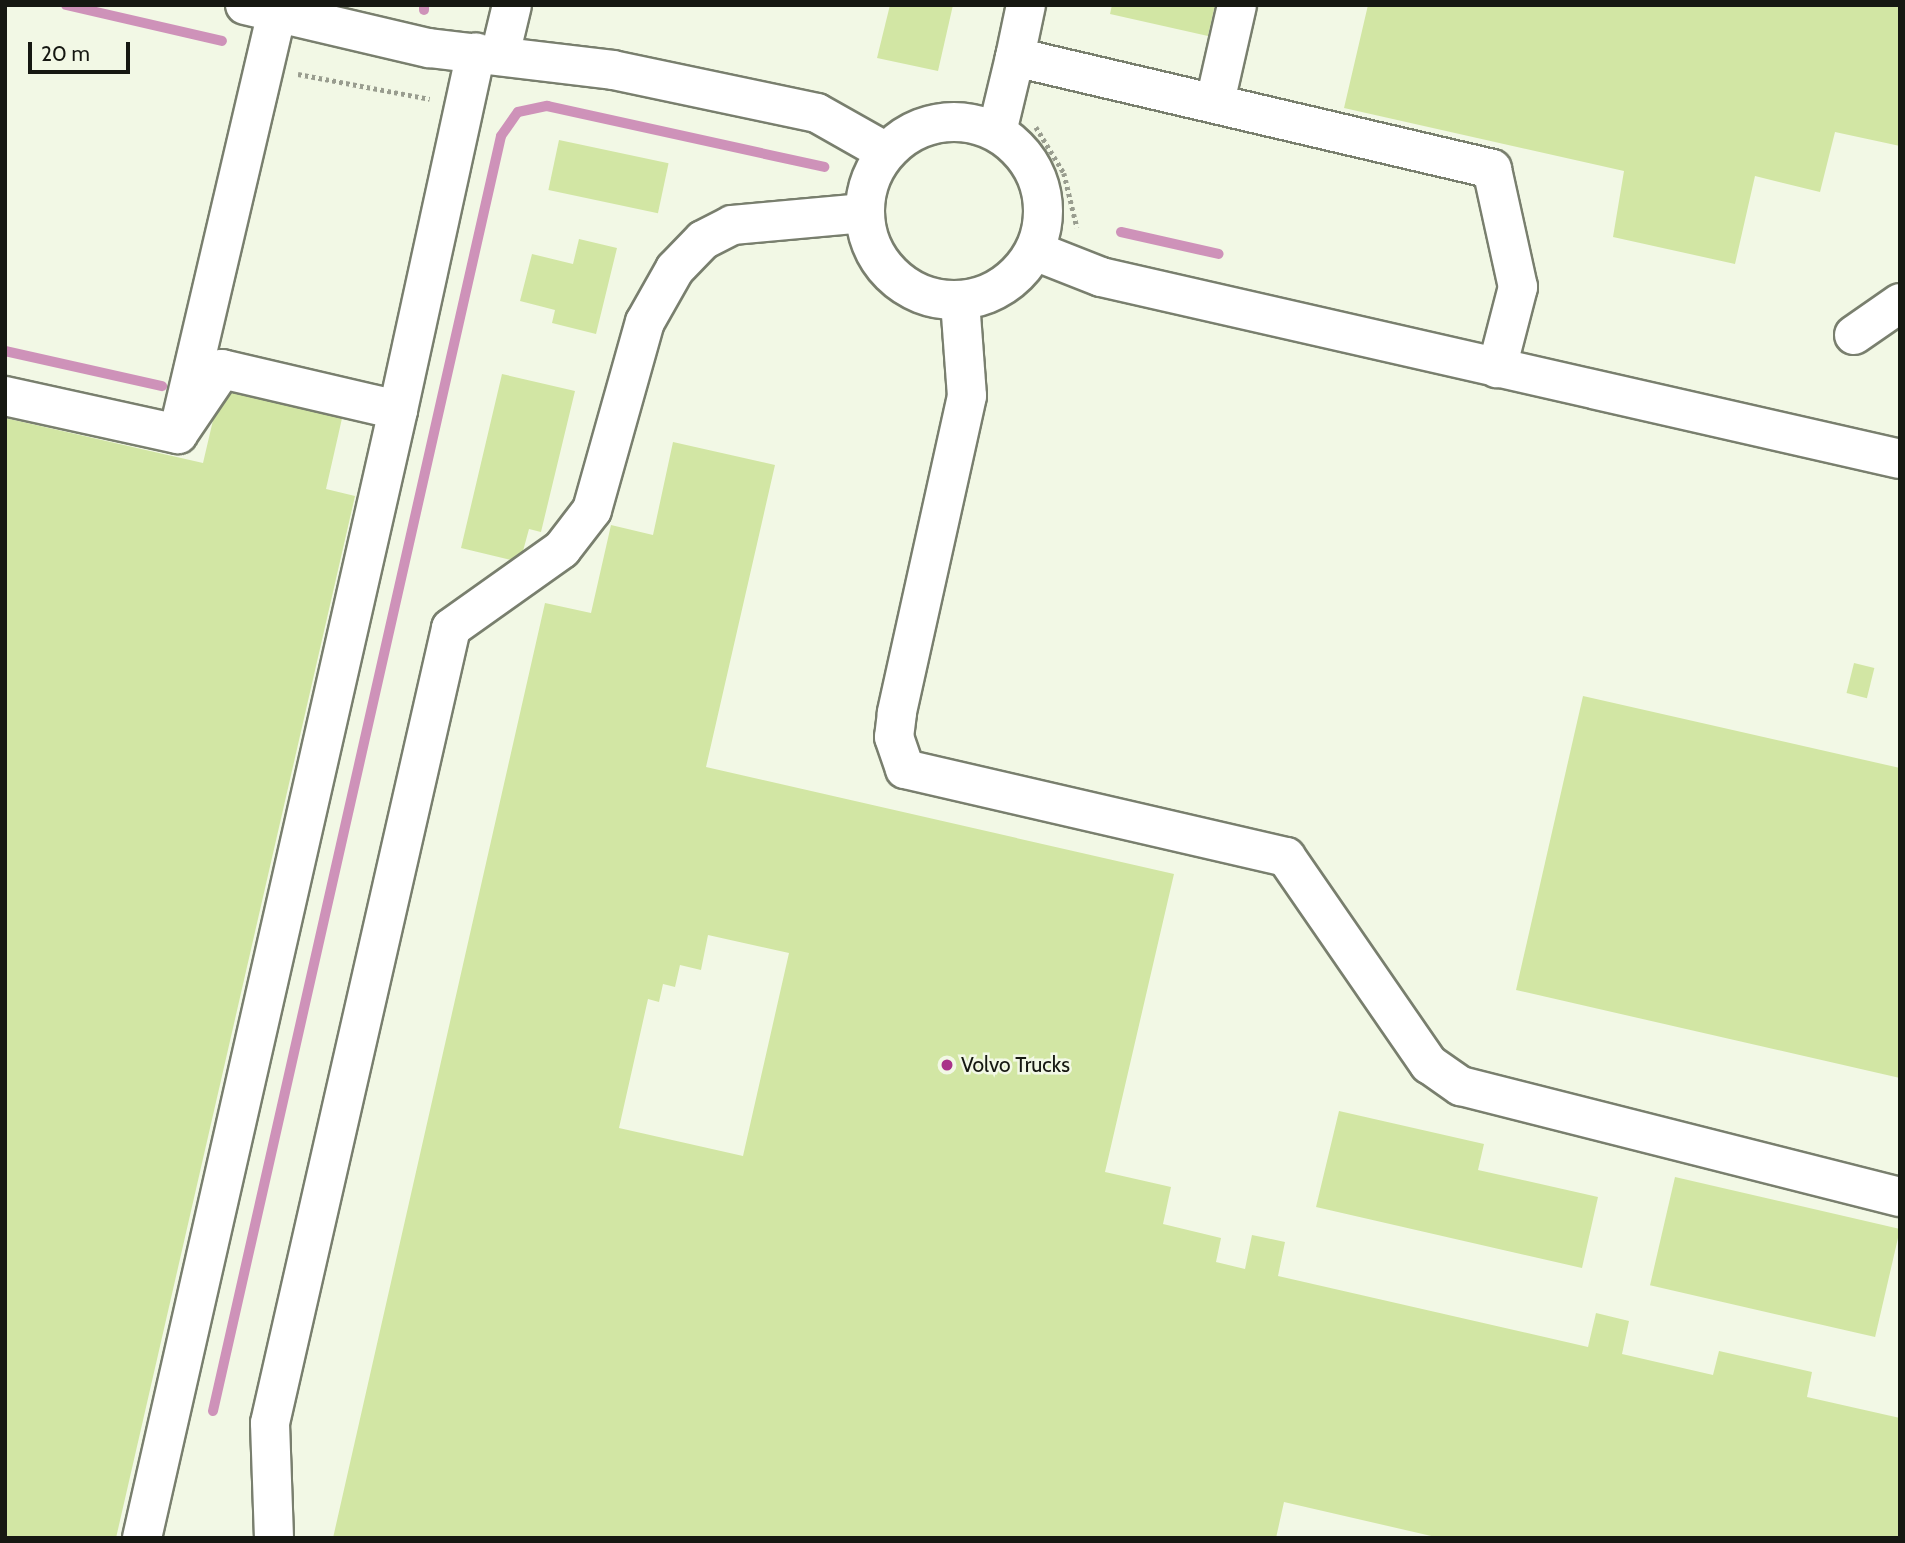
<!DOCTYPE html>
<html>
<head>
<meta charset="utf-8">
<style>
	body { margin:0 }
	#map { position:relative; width:1905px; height:1543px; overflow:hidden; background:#f2f8e5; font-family:Cabin,sans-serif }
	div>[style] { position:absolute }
	.stream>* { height:10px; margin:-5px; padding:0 5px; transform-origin:5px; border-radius:5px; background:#ce92b9 }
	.building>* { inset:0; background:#d2e6a4; transform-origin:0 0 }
	.path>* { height:4.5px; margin-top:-2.25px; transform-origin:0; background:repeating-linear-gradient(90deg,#999d8f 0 3.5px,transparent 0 7px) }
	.roads { filter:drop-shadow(2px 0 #797f6e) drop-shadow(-2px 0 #797f6e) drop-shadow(0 2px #797f6e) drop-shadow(0 -2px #797f6e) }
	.minor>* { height:38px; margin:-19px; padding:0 19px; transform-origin:19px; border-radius:19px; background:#fff }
	.minor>.ring { margin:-19px; padding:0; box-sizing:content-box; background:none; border:38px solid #fff; border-radius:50% }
	.dots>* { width:19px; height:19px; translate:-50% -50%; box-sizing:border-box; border:4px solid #f2f8e5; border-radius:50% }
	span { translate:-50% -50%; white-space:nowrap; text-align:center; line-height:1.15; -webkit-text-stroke:5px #f2f8e5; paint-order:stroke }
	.poi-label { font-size:21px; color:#161812 }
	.left { translate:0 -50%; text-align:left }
	.frame { position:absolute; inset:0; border:7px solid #161812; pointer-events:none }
	.scale { position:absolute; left:28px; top:42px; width:102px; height:32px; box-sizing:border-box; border:4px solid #161812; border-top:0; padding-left:9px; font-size:21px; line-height:24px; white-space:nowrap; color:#161812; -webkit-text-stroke:5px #f2f8e5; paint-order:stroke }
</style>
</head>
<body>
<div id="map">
	<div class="stream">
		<div style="left:66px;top:5px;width:160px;rotate:13deg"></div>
		<div style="left:424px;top:5px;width:5px;rotate:90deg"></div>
		<div style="left:1121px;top:232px;width:100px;rotate:12.7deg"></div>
		<div style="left:5px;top:351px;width:161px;rotate:12.6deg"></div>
		<div style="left:213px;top:1411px;width:1307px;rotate:-77.27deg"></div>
		<div style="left:501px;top:136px;width:29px;rotate:-55deg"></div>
		<div style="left:518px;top:112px;width:30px;rotate:-12deg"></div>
		<div style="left:547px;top:106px;width:284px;rotate:12.4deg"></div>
	</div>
	<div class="building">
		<div style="clip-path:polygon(890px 5px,953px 5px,938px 71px,877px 58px)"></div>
		<div style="clip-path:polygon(1112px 5px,1215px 5px,1208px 36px,1110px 14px)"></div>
		<div style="clip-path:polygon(1368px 5px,1900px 5px,1900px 146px,1835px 132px,1820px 192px,1755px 176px,1735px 264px,1613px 237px,1624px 171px,1344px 108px)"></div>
		<div style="left:559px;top:140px;width:112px;height:51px;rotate:12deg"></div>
		<div style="clip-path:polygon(579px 239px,617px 248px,596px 334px,552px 323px,555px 310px,520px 301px,532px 254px,573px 264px)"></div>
		<div style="clip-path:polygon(502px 374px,575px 391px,541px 532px,529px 529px,520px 562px,461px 548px)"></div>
		<div style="clip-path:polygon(221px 386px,343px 414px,326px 489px,355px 496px,116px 1538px,5px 1538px,5px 418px,203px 463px)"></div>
		<div style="clip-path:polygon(evenodd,673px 442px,775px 465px,706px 767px,1174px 874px,1105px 1172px,1171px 1187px,1163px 1224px,1221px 1238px,1216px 1262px,1245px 1269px,1252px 1235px,1285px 1242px,1278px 1276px,1588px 1347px,1596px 1313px,1629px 1321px,1622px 1354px,1713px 1375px,1719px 1351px,1812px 1372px,1807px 1397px,1900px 1418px,1900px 1538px,1440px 1538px,1284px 1502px,1276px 1538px,333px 1538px,545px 603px,591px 613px,611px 525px,653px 535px,673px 442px,708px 935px,789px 953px,743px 1156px,619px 1128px,648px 999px,659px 1002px,663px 984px,675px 987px,680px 965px,701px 970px,708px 935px)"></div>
		<div style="left:1854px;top:663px;width:21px;height:31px;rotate:14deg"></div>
		<div style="clip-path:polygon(1583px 696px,1900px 768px,1900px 1078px,1516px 990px)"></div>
		<div style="clip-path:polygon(1339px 1111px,1484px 1144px,1478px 1170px,1598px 1197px,1582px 1268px,1316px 1207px)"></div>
		<div style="left:1675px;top:1177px;width:231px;height:111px;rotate:13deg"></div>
	</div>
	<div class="path">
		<div style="left:298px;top:74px;width:134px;rotate:10.7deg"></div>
		<div style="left:1036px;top:127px;width:54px;rotate:58.7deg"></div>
		<div style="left:1064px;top:173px;width:56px;rotate:76.5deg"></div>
	</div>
	<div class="roads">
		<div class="minor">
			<div style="left:245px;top:5px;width:189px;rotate:13.2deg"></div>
			<div style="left:429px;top:48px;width:185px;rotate:6.8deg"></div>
			<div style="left:613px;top:70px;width:208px;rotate:11.9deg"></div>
			<div style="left:817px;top:113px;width:79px;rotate:29.5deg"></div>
			<div style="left:500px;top:55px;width:51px;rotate:-76.5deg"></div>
			<div style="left:1015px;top:57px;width:53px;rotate:-78.1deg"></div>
			<div style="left:1215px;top:102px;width:99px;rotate:-77.2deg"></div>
			<div class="ring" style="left:865px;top:122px;width:140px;height:140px"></div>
			<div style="left:997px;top:132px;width:77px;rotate:-76.5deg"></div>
			<div style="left:1015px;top:57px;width:490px;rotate:13.2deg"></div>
			<div style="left:1492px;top:169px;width:121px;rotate:77.6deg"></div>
			<div style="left:1518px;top:287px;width:84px;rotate:104.5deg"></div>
			<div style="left:1035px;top:251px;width:71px;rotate:21.5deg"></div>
			<div style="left:1101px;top:277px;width:819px;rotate:12.83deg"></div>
			<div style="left:960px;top:301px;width:95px;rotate:85.8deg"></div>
			<div style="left:967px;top:396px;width:325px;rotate:102.5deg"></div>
			<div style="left:897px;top:713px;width:24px;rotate:97deg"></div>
			<div style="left:894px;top:737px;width:34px;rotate:71deg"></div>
			<div style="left:905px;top:769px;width:391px;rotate:13deg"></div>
			<div style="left:1286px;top:857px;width:252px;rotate:55.4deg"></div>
			<div style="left:1429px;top:1064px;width:39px;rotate:35deg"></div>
			<div style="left:1461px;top:1086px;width:453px;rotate:14.2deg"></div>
			<div style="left:1854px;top:335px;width:56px;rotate:-34.8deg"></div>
			<div style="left:5px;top:396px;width:177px;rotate:12.4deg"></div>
			<div style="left:398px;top:410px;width:366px;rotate:-77.7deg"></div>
			<div style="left:142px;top:1538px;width:1157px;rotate:-77.21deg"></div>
			<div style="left:398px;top:410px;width:181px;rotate:-166.9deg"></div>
			<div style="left:222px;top:369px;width:78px;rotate:124.1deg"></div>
			<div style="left:178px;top:434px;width:432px;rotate:-76.8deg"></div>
			<div style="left:274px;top:1538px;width:115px;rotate:-92deg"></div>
			<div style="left:270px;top:1423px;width:815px;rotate:-77.17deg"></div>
			<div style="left:451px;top:628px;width:136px;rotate:-35.4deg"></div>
			<div style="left:562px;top:549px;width:49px;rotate:-52.4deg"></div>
			<div style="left:592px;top:510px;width:195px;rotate:-74.3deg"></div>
			<div style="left:645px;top:322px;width:61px;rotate:-60.5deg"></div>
			<div style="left:675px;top:269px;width:40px;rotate:-46deg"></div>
			<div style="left:703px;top:240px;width:33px;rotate:-27deg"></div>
			<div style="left:732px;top:225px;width:133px;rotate:-5.2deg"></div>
		</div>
	</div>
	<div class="dots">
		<div style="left:947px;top:1065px;background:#a93289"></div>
	</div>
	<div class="poi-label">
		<span class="left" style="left:961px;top:1065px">Volvo Trucks</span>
	</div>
	<div class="frame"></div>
	<div class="scale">20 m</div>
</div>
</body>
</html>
